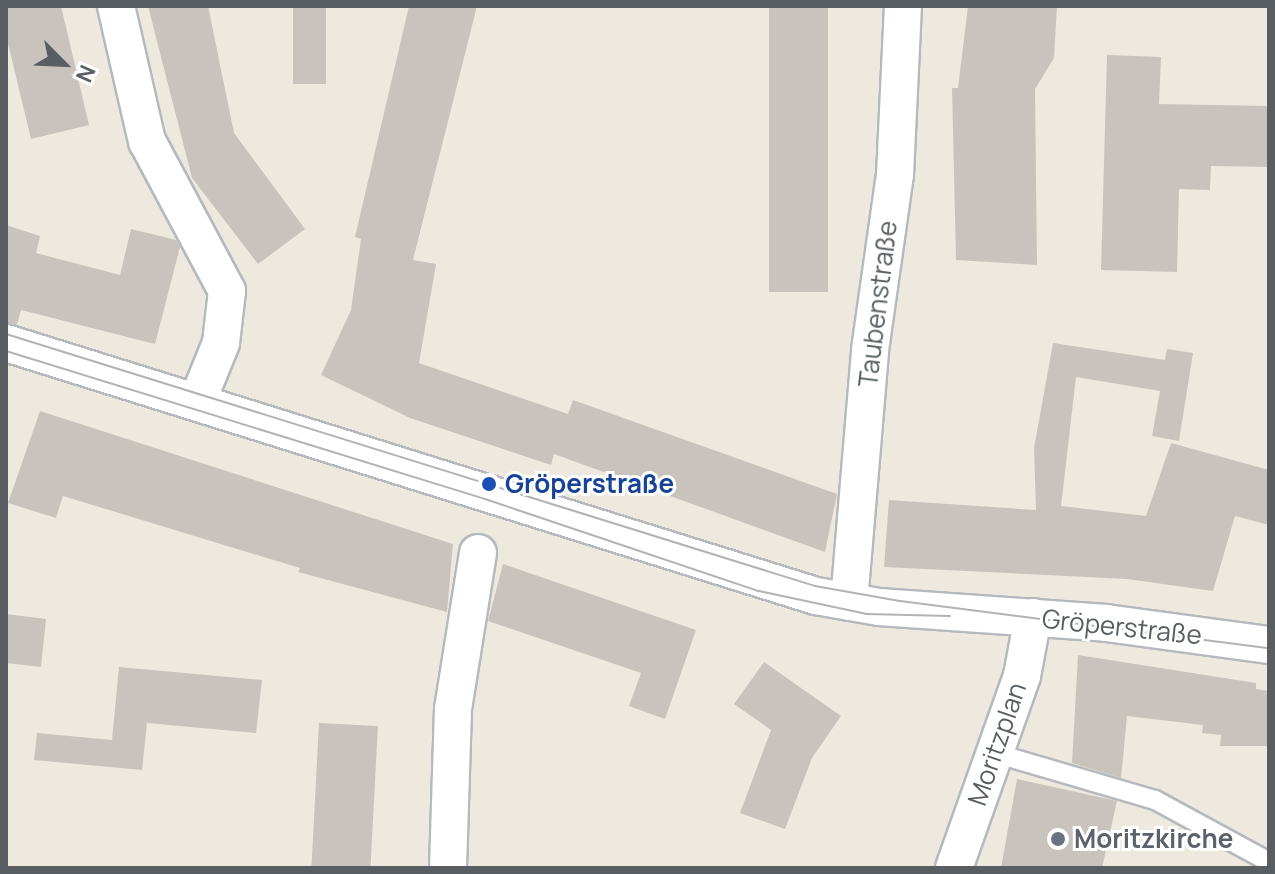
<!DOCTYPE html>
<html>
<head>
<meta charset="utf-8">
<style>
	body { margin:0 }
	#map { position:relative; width:1275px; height:874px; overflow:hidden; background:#eee9df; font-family:Manrope,sans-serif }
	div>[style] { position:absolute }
	.building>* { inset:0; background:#c8c3bc; transform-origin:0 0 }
	.roads { filter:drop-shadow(2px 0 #b5b9be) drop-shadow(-2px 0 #b5b9be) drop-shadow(0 2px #b5b9be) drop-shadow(0 -2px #b5b9be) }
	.service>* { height:18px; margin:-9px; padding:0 9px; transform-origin:9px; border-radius:9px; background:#fff }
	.minor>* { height:36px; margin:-18px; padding:0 18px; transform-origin:18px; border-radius:18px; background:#fff }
	.tram>* { height:2px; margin:-1px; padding:0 1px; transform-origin:1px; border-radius:1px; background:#b2b3b3 }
	.dots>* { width:22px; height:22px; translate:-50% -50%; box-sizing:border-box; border:4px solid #fff; border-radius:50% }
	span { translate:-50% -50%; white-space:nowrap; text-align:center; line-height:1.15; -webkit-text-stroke:6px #fff; paint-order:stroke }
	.street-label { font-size:26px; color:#585e62 }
	.transit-label { font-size:26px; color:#164399; font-weight:700 }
	.left { translate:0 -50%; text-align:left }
	.worship-label { font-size:26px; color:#5b616d; font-weight:700 }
	.frame { position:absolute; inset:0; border:8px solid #585e62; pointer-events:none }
	.north { position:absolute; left:24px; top:24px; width:80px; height:80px; -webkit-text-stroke:6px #fff; paint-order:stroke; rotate:114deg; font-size:22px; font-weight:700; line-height:32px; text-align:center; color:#585e62 }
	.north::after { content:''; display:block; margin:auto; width:28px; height:36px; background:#585e62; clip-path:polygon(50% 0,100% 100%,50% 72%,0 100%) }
</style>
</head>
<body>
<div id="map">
	<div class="building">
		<div style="clip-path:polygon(6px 6px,61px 6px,89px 125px,31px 139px,6px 35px)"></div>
		<div style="clip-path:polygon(148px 6px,208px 6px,234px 133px,305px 229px,258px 264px,192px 178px)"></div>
		<div style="left:293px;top:6px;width:33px;height:78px"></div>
		<div style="clip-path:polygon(409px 6px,477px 6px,413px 260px,436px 264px,419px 363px,568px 414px,573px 400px,837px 494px,825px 552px,554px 454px,551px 465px,410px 418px,321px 375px,351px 310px,361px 239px,355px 237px)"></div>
		<div style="left:769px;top:6px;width:59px;height:286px"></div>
		<div style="clip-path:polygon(968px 6px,1057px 6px,1054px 58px,1035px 89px,1037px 265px,956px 260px,952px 88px,958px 88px)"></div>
		<div style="clip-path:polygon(1107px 55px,1161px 57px,1159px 104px,1269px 106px,1269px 167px,1211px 166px,1210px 190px,1179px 189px,1177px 272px,1101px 270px)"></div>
		<div style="clip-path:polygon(6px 225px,40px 236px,36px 253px,120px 275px,131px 229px,176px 240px,180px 247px,155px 344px,21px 310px,17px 324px,6px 323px)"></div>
		<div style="clip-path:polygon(1053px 343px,1165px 360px,1167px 349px,1193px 353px,1179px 441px,1152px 436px,1160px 391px,1076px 377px,1061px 506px,1146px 516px,1171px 443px,1269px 470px,1269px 525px,1235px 516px,1213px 591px,1127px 579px,884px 567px,889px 500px,1036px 510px,1034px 448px)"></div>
		<div style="clip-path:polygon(40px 411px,453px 544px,447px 612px,298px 572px,300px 568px,63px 496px,56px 518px,8px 503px)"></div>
		<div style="clip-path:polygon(503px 564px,696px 630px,665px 719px,629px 706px,641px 673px,488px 621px)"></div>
		<div style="clip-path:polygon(6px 614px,46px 619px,41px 667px,6px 663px)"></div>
		<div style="clip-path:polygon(1078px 655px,1256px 683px,1256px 689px,1269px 691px,1269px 746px,1220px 746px,1221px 735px,1202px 733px,1203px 725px,1127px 716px,1121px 778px,1072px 763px)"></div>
		<div style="clip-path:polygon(764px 662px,841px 716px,812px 758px,785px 829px,740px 813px,771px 730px,734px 704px)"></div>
		<div style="clip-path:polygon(119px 667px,262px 680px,256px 733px,147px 723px,142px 770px,34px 760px,37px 733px,112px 740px)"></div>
		<div style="left:319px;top:723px;width:59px;height:145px;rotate:3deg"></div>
		<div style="clip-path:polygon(1017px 779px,1117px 801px,1102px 868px,1001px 868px)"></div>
	</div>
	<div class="roads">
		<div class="service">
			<div style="left:994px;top:753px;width:168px;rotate:16.3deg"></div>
			<div style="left:1155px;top:800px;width:130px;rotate:28.5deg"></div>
		</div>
		<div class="minor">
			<div style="left:116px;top:6px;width:139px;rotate:77.1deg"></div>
			<div style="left:147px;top:141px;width:170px;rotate:61.9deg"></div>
			<div style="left:227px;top:291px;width:52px;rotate:96.6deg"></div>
			<div style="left:221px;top:343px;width:61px;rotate:112deg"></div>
			<div style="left:6px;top:343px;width:849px;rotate:17.35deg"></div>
			<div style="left:816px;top:596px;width:64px;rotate:9.9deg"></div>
			<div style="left:879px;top:607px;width:228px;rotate:4deg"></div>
			<div style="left:1106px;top:623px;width:164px;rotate:7.7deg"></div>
			<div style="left:849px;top:602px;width:253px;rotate:-85.2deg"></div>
			<div style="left:870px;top:350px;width:177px;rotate:-81.9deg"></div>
			<div style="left:895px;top:175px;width:169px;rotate:-87.3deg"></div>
			<div style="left:448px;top:868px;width:159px;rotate:-88.2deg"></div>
			<div style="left:453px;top:709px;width:158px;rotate:-80.9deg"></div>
			<div style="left:954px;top:868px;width:204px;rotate:-70.5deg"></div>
			<div style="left:1022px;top:676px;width:60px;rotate:-79.4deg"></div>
		</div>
	</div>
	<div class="tram">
		<div style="left:6px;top:334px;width:847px;rotate:17.3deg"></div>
		<div style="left:815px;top:586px;width:86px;rotate:10deg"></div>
		<div style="left:900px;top:601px;width:372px;rotate:7.3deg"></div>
		<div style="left:6px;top:351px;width:501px;rotate:17.17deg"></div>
		<div style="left:485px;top:499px;width:289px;rotate:18.6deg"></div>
		<div style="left:759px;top:591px;width:109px;rotate:12.1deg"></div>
		<div style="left:866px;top:614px;width:84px;rotate:1.4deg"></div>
	</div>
	<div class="dots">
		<div style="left:489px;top:484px;background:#1a4fb4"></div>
		<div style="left:1058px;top:839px;background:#6b7280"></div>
	</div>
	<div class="street-label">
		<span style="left:878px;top:304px;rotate:-83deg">Taubenstraße</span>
		<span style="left:1122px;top:627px;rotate:6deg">Gröperstraße</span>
		<span style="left:997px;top:744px;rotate:-71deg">Moritzplan</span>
	</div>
	<div class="transit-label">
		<span class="left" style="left:505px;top:484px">Gröperstraße</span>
	</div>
	<div class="worship-label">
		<span class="left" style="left:1074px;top:839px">Moritzkirche</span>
	</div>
	<div class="frame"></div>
	<div class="north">N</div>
</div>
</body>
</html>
